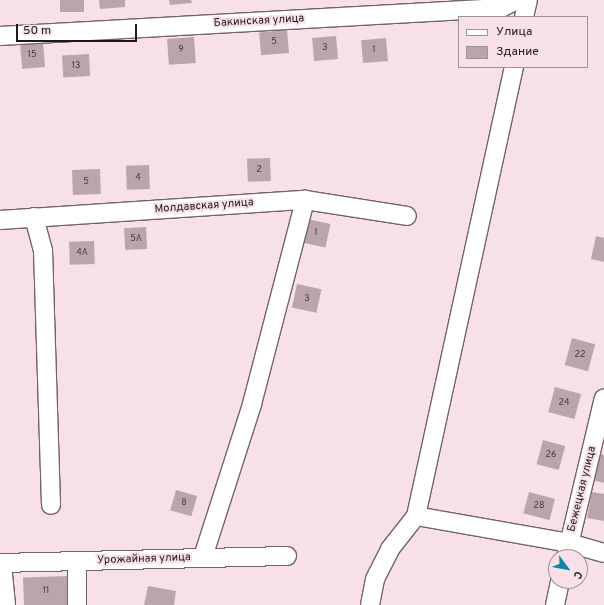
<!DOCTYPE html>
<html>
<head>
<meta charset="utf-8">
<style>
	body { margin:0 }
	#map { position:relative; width:604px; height:605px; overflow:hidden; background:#f7e0e9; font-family:Overpass,sans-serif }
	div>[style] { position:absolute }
	.building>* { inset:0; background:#bba5ad; transform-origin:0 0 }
	.roads { filter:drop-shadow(1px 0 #756169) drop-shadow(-1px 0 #756169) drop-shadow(0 1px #756169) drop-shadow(0 -1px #756169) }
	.minor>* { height:18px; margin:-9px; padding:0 9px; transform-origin:9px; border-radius:9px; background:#fff }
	span { translate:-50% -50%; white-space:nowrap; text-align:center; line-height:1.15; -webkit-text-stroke:4px #f7e0e9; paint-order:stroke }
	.number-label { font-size:9px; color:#463a3f }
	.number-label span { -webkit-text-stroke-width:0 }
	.street-label { font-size:11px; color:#1f171a }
	.legend { position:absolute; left:458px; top:16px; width:130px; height:52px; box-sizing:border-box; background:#f7e0e9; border:1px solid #a19096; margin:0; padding:5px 7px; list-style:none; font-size:12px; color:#1f171a }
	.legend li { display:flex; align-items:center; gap:8px; height:20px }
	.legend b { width:20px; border:1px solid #a19096 }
	.north { position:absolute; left:548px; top:549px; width:40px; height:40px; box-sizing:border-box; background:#f7e0e9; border:1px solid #a19096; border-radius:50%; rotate:122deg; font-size:11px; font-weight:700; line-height:16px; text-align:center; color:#1f171a }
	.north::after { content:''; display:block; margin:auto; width:14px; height:18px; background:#1481a9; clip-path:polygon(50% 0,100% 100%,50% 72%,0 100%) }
	.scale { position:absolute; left:16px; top:24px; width:121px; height:18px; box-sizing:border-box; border:2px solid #1f171a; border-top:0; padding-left:5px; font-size:12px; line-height:14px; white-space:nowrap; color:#1f171a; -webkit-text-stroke:3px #f7e0e9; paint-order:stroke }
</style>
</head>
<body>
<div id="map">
	<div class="building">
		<div style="left:60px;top:0;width:24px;height:12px"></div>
		<div style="clip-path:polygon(99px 0,125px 0,125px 7px,100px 9px)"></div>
		<div style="clip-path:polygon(169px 0,191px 0,192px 3px,170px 5px)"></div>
		<div style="left:287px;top:30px;width:23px;height:28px;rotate:85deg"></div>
		<div style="left:336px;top:36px;width:23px;height:24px;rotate:85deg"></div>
		<div style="left:194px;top:37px;width:26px;height:27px;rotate:86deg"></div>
		<div style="left:386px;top:38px;width:23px;height:25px;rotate:85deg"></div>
		<div style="left:43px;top:43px;width:24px;height:23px;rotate:85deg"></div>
		<div style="left:89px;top:54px;width:22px;height:27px;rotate:87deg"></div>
		<div style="left:270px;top:158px;width:23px;height:23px;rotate:88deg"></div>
		<div style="left:149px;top:165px;width:24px;height:23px;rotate:88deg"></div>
		<div style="left:100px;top:169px;width:25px;height:28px;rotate:88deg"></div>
		<div style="left:307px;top:219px;width:24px;height:24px;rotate:12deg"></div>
		<div style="left:146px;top:227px;width:22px;height:22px;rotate:87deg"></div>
		<div style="clip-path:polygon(596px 236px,604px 238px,604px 262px,591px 259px)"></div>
		<div style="left:94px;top:241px;width:23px;height:25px;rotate:88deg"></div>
		<div style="left:297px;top:284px;width:25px;height:24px;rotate:12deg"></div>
		<div style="left:572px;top:338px;width:24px;height:28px;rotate:15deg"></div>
		<div style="left:555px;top:387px;width:27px;height:26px;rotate:15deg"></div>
		<div style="left:543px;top:440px;width:23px;height:25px;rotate:15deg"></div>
		<div style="clip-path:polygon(599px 453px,604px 455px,604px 483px,592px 480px)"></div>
		<div style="left:176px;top:490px;width:22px;height:21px;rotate:16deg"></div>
		<div style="left:529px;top:492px;width:27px;height:22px;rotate:15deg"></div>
		<div style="clip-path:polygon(592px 492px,604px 494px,604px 521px,587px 518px)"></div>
		<div style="left:68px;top:576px;width:29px;height:45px;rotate:88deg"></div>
		<div style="clip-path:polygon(148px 586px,176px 591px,174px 605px,144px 605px)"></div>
	</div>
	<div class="roads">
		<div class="minor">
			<div style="left:524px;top:17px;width:17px;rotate:-77deg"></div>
			<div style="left:0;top:36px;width:502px;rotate:-3.2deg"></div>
			<div style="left:501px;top:8px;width:18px;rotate:-27deg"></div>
			<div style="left:34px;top:217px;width:34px;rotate:75deg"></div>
			<div style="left:43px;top:250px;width:255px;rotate:88.2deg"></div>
			<div style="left:0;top:220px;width:306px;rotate:-3.8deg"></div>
			<div style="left:305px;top:200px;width:103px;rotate:8.9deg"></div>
			<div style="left:416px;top:516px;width:155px;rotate:10deg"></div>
			<div style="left:569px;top:543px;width:36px;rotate:16deg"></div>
			<div style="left:203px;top:557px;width:161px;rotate:-72.2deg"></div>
			<div style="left:252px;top:404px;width:211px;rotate:-75.4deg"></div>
			<div style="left:566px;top:557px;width:163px;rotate:-76.6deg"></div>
			<div style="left:0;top:563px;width:287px;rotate:-1.4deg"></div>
			<div style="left:2px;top:564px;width:41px;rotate:84.4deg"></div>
			<div style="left:77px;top:605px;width:44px;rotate:-90deg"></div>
			<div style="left:370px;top:605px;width:26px;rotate:-79deg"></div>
			<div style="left:375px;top:579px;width:34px;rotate:-63deg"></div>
			<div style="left:390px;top:549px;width:42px;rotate:-51.8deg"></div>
			<div style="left:416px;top:516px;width:460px;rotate:-77.7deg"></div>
			<div style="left:555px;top:605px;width:25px;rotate:-78deg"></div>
		</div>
	</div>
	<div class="number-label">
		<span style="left:274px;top:42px">5</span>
		<span style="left:325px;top:48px">3</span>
		<span style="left:181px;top:50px">9</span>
		<span style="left:374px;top:50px">1</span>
		<span style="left:32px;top:55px">15</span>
		<span style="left:76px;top:66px">13</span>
		<span style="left:259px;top:170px">2</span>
		<span style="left:138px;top:178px">4</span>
		<span style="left:86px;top:182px">5</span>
		<span style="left:316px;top:233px">1</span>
		<span style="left:136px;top:239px">5А</span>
		<span style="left:82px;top:253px">4А</span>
		<span style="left:307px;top:299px">3</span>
		<span style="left:580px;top:355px">22</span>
		<span style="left:564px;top:403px">24</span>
		<span style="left:551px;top:455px">26</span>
		<span style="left:184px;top:503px">8</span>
		<span style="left:539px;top:506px">28</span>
		<span style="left:46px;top:591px">11</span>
	</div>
	<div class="street-label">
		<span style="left:259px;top:21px;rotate:-3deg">Бакинская улица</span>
		<span style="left:204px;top:206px;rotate:-4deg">Молдавская улица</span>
		<span style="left:582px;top:489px;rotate:-76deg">Бежецкая улица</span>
		<span style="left:144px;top:559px;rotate:-2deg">Урожайная улица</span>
	</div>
	<ul class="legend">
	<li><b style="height:5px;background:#fff"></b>Улица</li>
	<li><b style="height:11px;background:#bba5ad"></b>Здание</li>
	</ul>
	<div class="north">С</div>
	<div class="scale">50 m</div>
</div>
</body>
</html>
